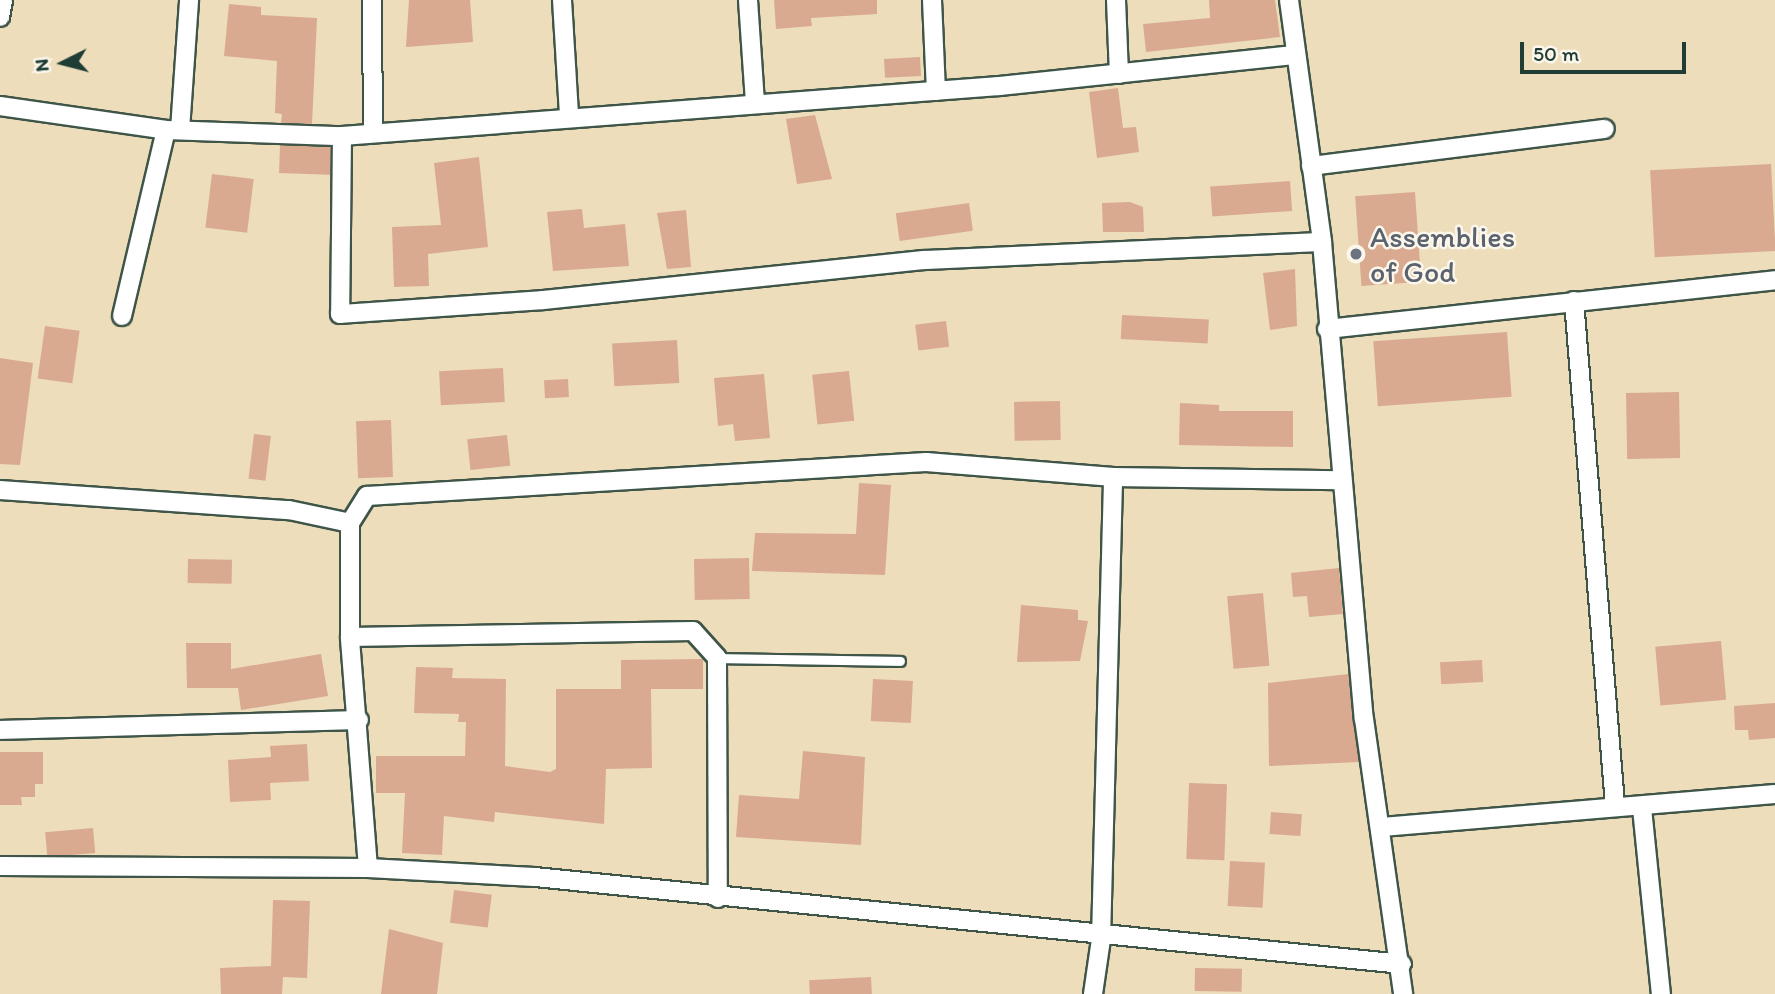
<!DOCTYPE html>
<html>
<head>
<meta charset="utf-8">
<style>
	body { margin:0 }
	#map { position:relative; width:1775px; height:994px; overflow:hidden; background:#edddba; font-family:Itim,sans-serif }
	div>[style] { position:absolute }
	.building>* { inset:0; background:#d9aa90; transform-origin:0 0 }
	.roads { filter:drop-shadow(2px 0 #3e5548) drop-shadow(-2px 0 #3e5548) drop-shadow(0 2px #3e5548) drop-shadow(0 -2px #3e5548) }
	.lane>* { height:9px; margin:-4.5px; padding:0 4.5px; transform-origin:4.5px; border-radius:4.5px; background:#fff }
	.street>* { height:18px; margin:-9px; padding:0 9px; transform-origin:9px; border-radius:9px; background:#fff }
	.dots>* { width:19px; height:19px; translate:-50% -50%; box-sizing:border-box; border:4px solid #fbf7ec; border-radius:50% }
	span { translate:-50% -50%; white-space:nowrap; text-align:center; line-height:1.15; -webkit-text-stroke:5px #fbf7ec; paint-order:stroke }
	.worship-label { font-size:30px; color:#5b616d }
	.left { translate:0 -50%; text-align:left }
	.north { position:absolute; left:28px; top:28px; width:70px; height:70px; -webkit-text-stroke:5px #fbf7ec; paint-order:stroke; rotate:264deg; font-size:19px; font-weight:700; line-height:28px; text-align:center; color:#1f3d34 }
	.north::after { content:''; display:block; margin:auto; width:24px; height:32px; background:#1f3d34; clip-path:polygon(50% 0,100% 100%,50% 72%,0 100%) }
	.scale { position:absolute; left:1520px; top:42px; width:166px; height:32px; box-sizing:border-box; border:4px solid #1f3d34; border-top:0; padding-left:9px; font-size:21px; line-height:24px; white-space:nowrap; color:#1f3d34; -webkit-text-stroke:5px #fbf7ec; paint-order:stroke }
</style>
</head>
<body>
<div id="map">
	<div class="building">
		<div style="clip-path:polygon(409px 0,470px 0,473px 42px,406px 47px)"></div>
		<div style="clip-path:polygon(774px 0,877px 0,877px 14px,811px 18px,812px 26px,776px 29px)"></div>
		<div style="clip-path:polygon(1209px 0,1275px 0,1280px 37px,1146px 52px,1143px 24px,1210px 18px)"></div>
		<div style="clip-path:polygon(229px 4px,261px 7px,261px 15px,317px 18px,312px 124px,281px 123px,282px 114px,275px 113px,277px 61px,224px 56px)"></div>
		<div style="left:920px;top:57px;width:19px;height:36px;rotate:87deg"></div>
		<div style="clip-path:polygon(1118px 88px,1123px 128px,1136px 127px,1139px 152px,1097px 158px,1089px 92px)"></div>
		<div style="clip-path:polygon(815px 115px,832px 179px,797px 184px,786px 119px)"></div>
		<div style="left:280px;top:145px;width:51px;height:28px;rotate:2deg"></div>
		<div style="clip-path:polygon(479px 157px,488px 247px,428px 254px,429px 286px,394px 287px,392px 227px,441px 225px,434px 163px)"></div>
		<div style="left:1771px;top:164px;width:87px;height:121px;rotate:87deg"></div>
		<div style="left:212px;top:174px;width:42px;height:54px;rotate:7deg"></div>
		<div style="left:1290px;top:181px;width:30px;height:80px;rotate:86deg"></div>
		<div style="left:1415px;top:192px;width:90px;height:60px;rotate:86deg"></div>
		<div style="clip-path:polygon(1130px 202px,1143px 207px,1144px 232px,1103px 232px,1102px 203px)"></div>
		<div style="left:969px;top:203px;width:28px;height:74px;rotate:82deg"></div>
		<div style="clip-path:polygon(582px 209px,584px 228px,625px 224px,629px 266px,553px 271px,547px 212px)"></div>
		<div style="clip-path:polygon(686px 210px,691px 267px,667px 269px,657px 213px)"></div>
		<div style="clip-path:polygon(1295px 269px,1297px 326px,1270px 330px,1263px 273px)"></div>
		<div style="left:1122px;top:315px;width:87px;height:24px;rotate:3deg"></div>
		<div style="left:946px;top:321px;width:26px;height:31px;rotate:83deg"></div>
		<div style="left:45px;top:326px;width:35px;height:53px;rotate:8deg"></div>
		<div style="left:1507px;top:332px;width:65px;height:134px;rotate:86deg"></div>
		<div style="left:677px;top:340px;width:43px;height:65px;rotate:87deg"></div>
		<div style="clip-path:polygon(0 358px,33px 363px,20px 465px,0 464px)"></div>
		<div style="left:503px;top:368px;width:34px;height:64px;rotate:87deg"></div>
		<div style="left:849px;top:371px;width:50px;height:37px;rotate:84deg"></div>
		<div style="clip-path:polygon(764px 374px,770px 438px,735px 441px,733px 424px,718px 426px,714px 378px)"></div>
		<div style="left:568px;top:379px;width:18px;height:24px;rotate:87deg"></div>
		<div style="left:1679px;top:392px;width:66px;height:53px;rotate:89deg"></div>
		<div style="left:1060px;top:401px;width:39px;height:46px;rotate:89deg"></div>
		<div style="clip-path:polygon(1180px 403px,1219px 405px,1219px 411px,1293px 411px,1293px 447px,1179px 445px)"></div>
		<div style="left:391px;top:420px;width:57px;height:35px;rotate:88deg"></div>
		<div style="left:254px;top:434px;width:17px;height:45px;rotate:7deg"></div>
		<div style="left:507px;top:435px;width:31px;height:40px;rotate:84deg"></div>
		<div style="clip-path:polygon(859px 483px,891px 485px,885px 575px,752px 571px,755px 533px,856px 534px)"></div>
		<div style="left:749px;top:558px;width:41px;height:55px;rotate:89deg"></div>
		<div style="left:188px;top:559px;width:44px;height:24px;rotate:1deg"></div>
		<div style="clip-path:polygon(1339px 568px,1343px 614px,1309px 617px,1307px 596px,1293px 597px,1291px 573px)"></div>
		<div style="left:1263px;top:593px;width:73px;height:36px;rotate:85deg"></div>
		<div style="clip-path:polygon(1021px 605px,1078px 610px,1078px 620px,1088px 621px,1080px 661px,1017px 662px)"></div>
		<div style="left:1721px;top:641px;width:59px;height:66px;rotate:85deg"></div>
		<div style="clip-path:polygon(186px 643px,231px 643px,231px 669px,321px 654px,328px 696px,241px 710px,238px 688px,187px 688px)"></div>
		<div style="clip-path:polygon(703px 659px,703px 689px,651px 689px,652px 768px,606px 769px,604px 824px,495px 812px,494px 822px,444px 816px,442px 855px,402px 853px,405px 793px,376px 793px,376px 756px,465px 756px,466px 722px,458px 722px,459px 714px,414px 713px,416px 667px,453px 668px,452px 678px,506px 679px,505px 766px,550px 772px,556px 769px,556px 689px,621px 689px,621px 660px)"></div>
		<div style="left:1482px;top:660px;width:22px;height:42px;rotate:87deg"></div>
		<div style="clip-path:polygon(1349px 674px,1359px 762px,1269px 766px,1268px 683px)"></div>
		<div style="left:873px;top:679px;width:40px;height:42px;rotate:3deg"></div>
		<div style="clip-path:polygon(1775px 703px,1775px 738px,1749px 740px,1748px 730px,1735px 730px,1734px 706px)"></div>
		<div style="clip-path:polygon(307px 744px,309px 781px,270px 783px,271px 800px,230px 802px,228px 760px,271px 757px,270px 746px)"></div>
		<div style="clip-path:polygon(803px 751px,865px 757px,861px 845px,736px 837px,739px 795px,799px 799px)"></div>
		<div style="clip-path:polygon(0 752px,43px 752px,43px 784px,35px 784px,35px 797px,21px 797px,22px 805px,0 805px)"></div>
		<div style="left:1189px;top:783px;width:38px;height:76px;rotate:2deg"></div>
		<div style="left:1271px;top:812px;width:31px;height:22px;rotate:4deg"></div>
		<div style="left:93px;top:828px;width:25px;height:48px;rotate:85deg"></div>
		<div style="left:1230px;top:861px;width:35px;height:45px;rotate:3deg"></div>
		<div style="left:454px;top:890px;width:38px;height:33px;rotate:7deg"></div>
		<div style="clip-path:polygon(273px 900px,310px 901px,307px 978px,283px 977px,282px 994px,221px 994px,220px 968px,271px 966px)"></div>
		<div style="clip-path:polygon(389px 929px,443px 943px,437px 994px,381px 994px)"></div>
		<div style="left:1195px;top:968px;width:47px;height:23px;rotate:1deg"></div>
		<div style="left:871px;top:977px;width:17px;height:62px;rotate:87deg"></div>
	</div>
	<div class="roads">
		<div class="lane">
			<div style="left:717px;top:658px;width:183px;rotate:0.9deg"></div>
		</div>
		<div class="street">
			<div style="left:372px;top:0;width:131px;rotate:89.6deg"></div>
			<div style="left:562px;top:0;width:116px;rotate:86.5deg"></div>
			<div style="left:748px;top:0;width:103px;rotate:86.1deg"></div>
			<div style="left:932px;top:0;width:91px;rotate:87.5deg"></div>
			<div style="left:1116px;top:0;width:74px;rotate:87.7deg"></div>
			<div style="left:1289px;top:0;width:244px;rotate:82.2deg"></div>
			<div style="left:1322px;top:242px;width:479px;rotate:85deg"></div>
			<div style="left:1364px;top:719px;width:278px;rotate:81.9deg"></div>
			<div style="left:0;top:17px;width:17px;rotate:-80deg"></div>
			<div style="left:0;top:106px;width:168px;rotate:8.2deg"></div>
			<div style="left:166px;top:130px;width:176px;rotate:2deg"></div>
			<div style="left:342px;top:136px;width:659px;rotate:-4.35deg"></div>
			<div style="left:999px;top:86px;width:297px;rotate:-6deg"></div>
			<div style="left:180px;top:130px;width:130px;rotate:-86deg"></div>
			<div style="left:342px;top:136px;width:178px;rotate:90.6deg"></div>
			<div style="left:340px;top:314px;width:203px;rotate:-3.9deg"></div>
			<div style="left:543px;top:300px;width:383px;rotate:-6deg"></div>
			<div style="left:924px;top:260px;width:398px;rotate:-2.6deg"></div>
			<div style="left:1311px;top:166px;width:296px;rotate:-7.2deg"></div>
			<div style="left:1574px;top:301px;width:506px;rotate:85.35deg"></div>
			<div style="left:122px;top:316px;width:191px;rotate:-76.7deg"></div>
			<div style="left:1327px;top:329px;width:451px;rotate:-6.2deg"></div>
			<div style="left:0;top:490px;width:290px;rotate:4deg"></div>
			<div style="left:289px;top:510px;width:62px;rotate:12deg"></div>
			<div style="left:350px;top:637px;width:343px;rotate:-1deg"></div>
			<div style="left:693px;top:631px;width:36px;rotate:48deg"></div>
			<div style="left:717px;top:658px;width:240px;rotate:89.8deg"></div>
			<div style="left:0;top:730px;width:359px;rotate:-1.6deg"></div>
			<div style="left:1642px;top:808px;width:187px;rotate:84.2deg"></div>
			<div style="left:1382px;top:827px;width:394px;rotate:-4.8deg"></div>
			<div style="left:0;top:866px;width:368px;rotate:0.3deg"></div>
			<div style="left:368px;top:868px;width:167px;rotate:3.1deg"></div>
			<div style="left:535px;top:877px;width:871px;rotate:5.73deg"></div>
			<div style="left:368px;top:868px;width:232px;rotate:-94.5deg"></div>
			<div style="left:350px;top:637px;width:114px;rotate:-90deg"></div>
			<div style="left:350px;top:523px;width:32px;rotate:-58deg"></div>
			<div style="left:367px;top:496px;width:560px;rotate:-3.48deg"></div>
			<div style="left:926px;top:462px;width:188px;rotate:4.6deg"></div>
			<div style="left:1113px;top:477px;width:227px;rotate:0.8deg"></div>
			<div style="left:1093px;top:994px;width:56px;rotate:-81.7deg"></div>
			<div style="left:1101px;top:939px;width:462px;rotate:-88.5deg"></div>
		</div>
	</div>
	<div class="dots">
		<div style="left:1356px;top:254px;background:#6b7280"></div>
	</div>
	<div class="worship-label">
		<span class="left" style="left:1370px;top:254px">Assemblies<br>of God</span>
	</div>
	<div class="north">N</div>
	<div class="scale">50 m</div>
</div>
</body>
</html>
